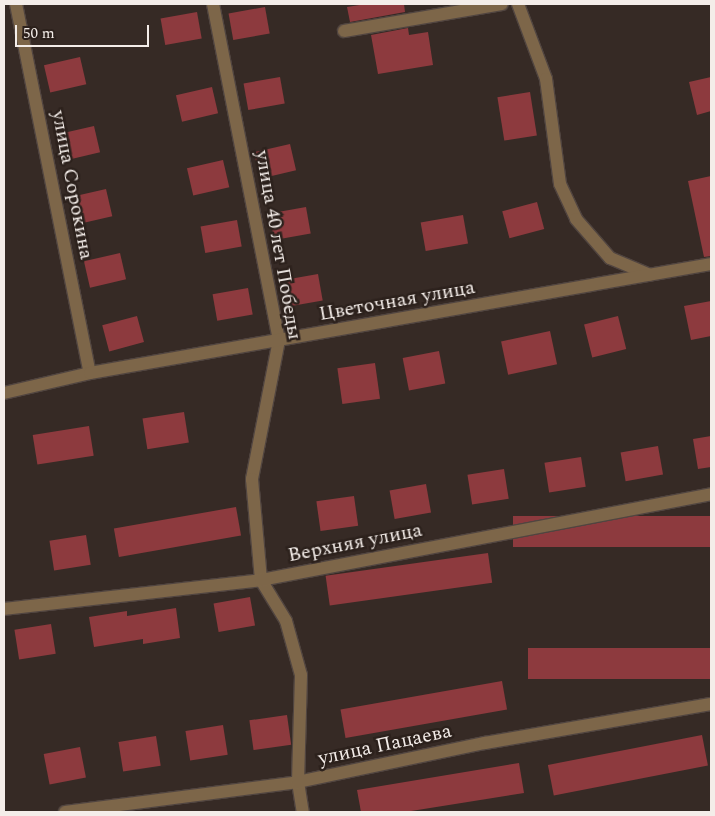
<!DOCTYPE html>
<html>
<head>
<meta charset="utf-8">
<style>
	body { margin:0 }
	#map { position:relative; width:715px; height:816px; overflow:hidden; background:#362a25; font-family:Spectral,serif }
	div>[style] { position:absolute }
	.building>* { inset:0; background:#8d3a3e; transform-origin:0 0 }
	.roads { filter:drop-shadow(1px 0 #514540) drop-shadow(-1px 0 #514540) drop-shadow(0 1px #514540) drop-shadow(0 -1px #514540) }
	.minor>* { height:12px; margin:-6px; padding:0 6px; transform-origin:6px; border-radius:6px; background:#7d6649 }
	span { translate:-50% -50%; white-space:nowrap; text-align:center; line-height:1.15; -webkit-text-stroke:5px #2c211c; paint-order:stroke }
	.street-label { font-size:20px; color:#f4ede9 }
	.frame { position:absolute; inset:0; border:5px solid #f4ede9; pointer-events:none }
	.scale { position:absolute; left:15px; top:25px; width:134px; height:22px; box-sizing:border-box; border:2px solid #f4ede9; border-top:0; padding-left:6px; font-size:15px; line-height:18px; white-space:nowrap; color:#f4ede9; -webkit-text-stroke:4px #2c211c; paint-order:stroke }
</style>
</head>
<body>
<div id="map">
	<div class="building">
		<div style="clip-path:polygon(366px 4px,404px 4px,405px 12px,350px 22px,347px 7px)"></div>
		<div style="left:265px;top:7px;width:27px;height:37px;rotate:80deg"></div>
		<div style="left:197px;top:12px;width:27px;height:37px;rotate:80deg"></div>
		<div style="clip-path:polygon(408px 28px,409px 35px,428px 32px,433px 65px,378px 74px,371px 35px)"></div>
		<div style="left:80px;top:57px;width:28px;height:37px;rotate:77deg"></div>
		<div style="left:280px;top:77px;width:27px;height:37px;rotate:80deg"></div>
		<div style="clip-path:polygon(711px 77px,711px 111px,697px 115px,689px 82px)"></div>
		<div style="left:212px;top:87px;width:27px;height:37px;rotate:77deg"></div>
		<div style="left:530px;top:92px;width:44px;height:33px;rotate:81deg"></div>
		<div style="left:94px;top:126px;width:27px;height:37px;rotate:77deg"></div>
		<div style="left:290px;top:144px;width:27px;height:37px;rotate:77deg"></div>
		<div style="left:223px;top:160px;width:28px;height:37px;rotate:77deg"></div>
		<div style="clip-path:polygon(711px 176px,711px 256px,704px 257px,688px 181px)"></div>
		<div style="left:106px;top:189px;width:28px;height:37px;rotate:77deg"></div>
		<div style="left:537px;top:202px;width:28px;height:36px;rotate:75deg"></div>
		<div style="left:306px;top:207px;width:27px;height:37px;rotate:80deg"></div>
		<div style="left:463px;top:215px;width:29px;height:43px;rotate:80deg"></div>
		<div style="left:237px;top:220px;width:27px;height:37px;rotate:80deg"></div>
		<div style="left:120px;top:253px;width:27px;height:37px;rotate:77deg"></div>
		<div style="left:318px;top:274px;width:27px;height:36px;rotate:80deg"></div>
		<div style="left:248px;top:288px;width:27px;height:36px;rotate:80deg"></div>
		<div style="clip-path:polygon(711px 301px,711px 336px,691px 340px,684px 306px)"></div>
		<div style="left:137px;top:316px;width:27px;height:36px;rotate:75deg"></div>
		<div style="left:618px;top:316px;width:34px;height:35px;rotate:76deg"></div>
		<div style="left:550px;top:331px;width:34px;height:50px;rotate:78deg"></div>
		<div style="left:439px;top:351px;width:33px;height:37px;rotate:79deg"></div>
		<div style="left:375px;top:363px;width:36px;height:38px;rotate:82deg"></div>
		<div style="left:184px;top:412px;width:31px;height:42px;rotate:81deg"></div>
		<div style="left:89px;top:426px;width:30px;height:57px;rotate:81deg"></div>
		<div style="clip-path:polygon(711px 436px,711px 467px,698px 469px,693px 439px)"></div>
		<div style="left:658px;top:446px;width:29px;height:38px;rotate:80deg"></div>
		<div style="left:581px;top:457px;width:30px;height:37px;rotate:81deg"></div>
		<div style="left:504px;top:469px;width:30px;height:37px;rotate:81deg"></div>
		<div style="left:426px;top:484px;width:29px;height:37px;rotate:80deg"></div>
		<div style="left:354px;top:496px;width:30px;height:38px;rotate:82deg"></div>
		<div style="left:236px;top:507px;width:29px;height:124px;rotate:80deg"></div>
		<div style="left:711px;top:516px;width:31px;height:198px;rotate:90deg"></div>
		<div style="left:86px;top:535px;width:30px;height:37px;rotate:81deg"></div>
		<div style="left:488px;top:553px;width:30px;height:164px;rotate:82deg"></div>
		<div style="left:250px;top:597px;width:29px;height:37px;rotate:80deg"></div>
		<div style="clip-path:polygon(176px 608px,180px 638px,143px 644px,143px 639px,94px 647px,89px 617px,127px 611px,127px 616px)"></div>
		<div style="left:51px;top:624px;width:30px;height:37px;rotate:81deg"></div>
		<div style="left:711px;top:648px;width:31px;height:183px;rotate:90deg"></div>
		<div style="left:502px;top:681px;width:29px;height:164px;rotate:80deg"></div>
		<div style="left:287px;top:715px;width:30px;height:38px;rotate:82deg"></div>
		<div style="left:223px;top:725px;width:30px;height:38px;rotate:81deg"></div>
		<div style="left:702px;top:735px;width:31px;height:157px;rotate:79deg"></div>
		<div style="left:156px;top:736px;width:30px;height:38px;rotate:81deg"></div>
		<div style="left:80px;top:747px;width:31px;height:37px;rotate:79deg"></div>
		<div style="clip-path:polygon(519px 763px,524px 793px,405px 812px,361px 812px,357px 790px)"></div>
	</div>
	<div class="roads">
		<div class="minor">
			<div style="left:16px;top:4px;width:376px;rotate:78.7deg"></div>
			<div style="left:213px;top:4px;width:342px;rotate:78.9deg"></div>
			<div style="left:279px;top:340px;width:142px;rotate:101deg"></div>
			<div style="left:252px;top:479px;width:101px;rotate:84.9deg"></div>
			<div style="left:261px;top:580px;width:48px;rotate:58.6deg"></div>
			<div style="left:286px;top:621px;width:56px;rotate:74.5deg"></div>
			<div style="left:301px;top:675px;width:107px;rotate:91.6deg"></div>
			<div style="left:298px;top:782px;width:30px;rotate:81deg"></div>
			<div style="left:518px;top:4px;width:80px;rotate:69.5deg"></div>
			<div style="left:546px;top:79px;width:106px;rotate:82.4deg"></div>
			<div style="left:560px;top:184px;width:38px;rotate:65deg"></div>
			<div style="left:576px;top:219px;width:52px;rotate:48.9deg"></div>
			<div style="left:610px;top:258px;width:43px;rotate:23deg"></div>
			<div style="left:344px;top:31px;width:160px;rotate:-9.7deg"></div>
			<div style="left:4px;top:393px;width:88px;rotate:-13.1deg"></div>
			<div style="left:90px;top:373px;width:630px;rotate:-9.96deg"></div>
			<div style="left:4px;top:609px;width:259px;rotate:-6.4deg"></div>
			<div style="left:261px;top:580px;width:458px;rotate:-10.8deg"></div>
			<div style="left:65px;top:812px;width:235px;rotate:-7.3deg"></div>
			<div style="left:298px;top:782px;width:191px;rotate:-11.8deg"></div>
			<div style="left:485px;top:743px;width:229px;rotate:-9.8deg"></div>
		</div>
	</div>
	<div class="street-label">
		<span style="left:72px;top:185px;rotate:79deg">улица Сорокина</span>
		<span style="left:278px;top:245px;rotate:80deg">улица 40 лет Победы</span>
		<span style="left:397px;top:301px;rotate:-10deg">Цветочная улица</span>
		<span style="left:355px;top:543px;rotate:-11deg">Верхняя улица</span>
		<span style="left:385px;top:745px;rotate:-12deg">улица Пацаева</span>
	</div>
	<div class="frame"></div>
	<div class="scale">50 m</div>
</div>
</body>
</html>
